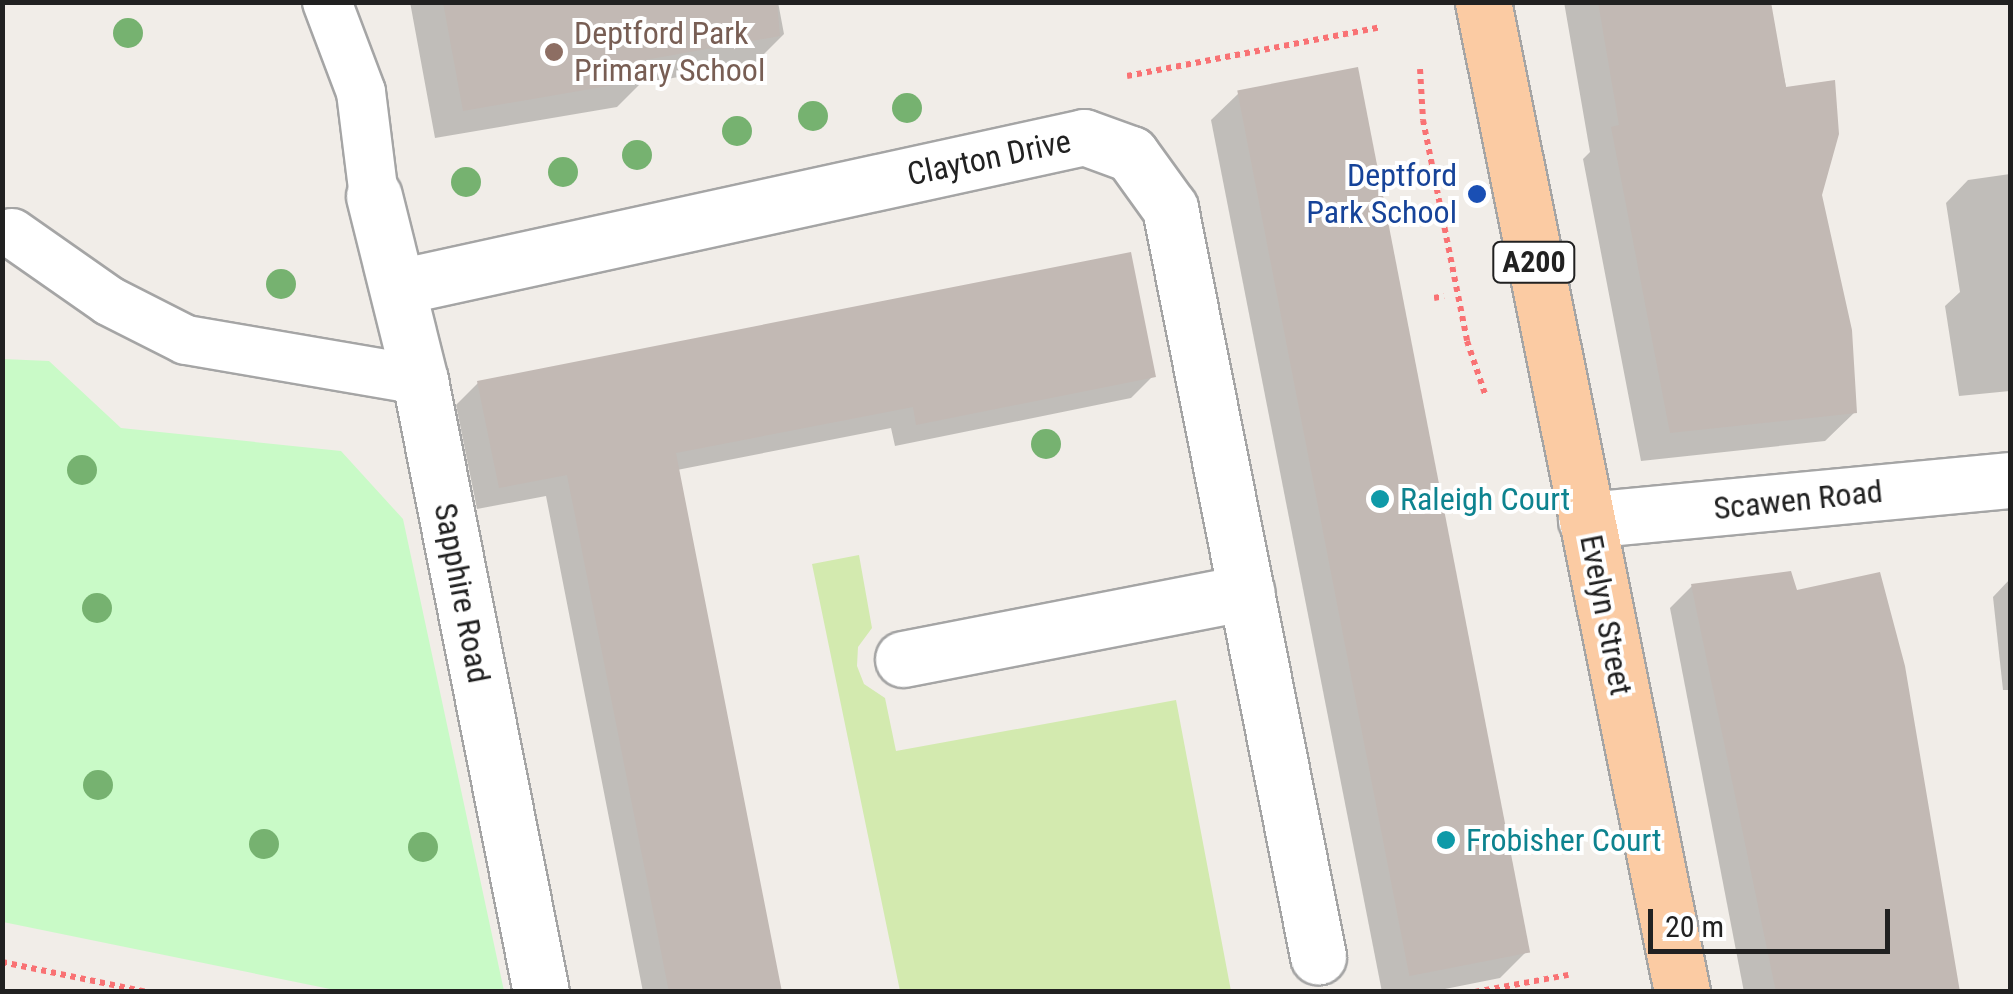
<!DOCTYPE html>
<html>
<head>
<meta charset="utf-8">
<style>
	body { margin:0 }
	#map { position:relative; width:2013px; height:994px; overflow:hidden; background:#f1ede8; font-family:"Roboto Condensed",sans-serif }
	div>[style] { position:absolute }
	.grass>* { inset:0; background:#d3eaaf }
	.park>* { inset:0; background:#c9fac7 }
	.shadow>* { inset:0; background:#0003 }
	.building>* { inset:0; background:#c2b9b4; transform-origin:0 0 }
	.path>* { height:6px; margin-top:-3px; transform-origin:0; background:repeating-linear-gradient(90deg,#f97274 0 5px,transparent 0 10px) }
	.roads { filter:drop-shadow(2px 0 #a5a5a5) drop-shadow(-2px 0 #a5a5a5) drop-shadow(0 2px #a5a5a5) drop-shadow(0 -2px #a5a5a5) }
	.lane>* { height:48px; margin:-24px; padding:0 24px; transform-origin:24px; border-radius:24px; background:#fff }
	.street>* { height:55px; margin:-27.5px; padding:0 27.5px; transform-origin:27.5px; border-radius:27.5px; background:#fff }
	.primary>* { height:55px; margin:-27.5px; padding:0 27.5px; transform-origin:27.5px; border-radius:27.5px; background:#fbcba3 }
	.trees>* { width:30px; height:30px; margin:-15px; border-radius:50%; background:#76b270 }
	.dots>* { width:28px; height:28px; translate:-50% -50%; box-sizing:border-box; border:5px solid #fff; border-radius:50% }
	span { translate:-50% -50%; white-space:nowrap; text-align:center; line-height:1.15; -webkit-text-stroke:8px #fff; paint-order:stroke }
	.shield-label span { padding:2px 8px; background:#fff; border:2px solid; border-radius:8px; -webkit-text-stroke-width:0 }
	.shield-label { font-size:30px; color:#212121; font-weight:700 }
	.education-label { font-size:32px; color:#785e54 }
	.left { translate:0 -50%; text-align:left }
	.street-label { font-size:32px; color:#212121 }
	.transit-label { font-size:32px; color:#164399 }
	.right { translate:-100% -50%; text-align:right }
	.culture-label { font-size:32px; color:#0d838f }
	.frame { position:absolute; inset:0; border:5px solid #212121; pointer-events:none }
	.scale { position:absolute; left:1648px; top:909px; width:242px; height:45px; box-sizing:border-box; border:5px solid #212121; border-top:0; padding-left:12px; font-size:30px; line-height:35px; white-space:nowrap; color:#212121; -webkit-text-stroke:8px #fff; paint-order:stroke }
</style>
</head>
<body>
<div id="map">
	<div class="grass">
		<div style="clip-path:polygon(859px 555px,872px 628px,858px 647px,857px 666px,864px 684px,885px 698px,896px 751px,1176px 700px,1231px 991px,900px 991px,812px 564px)"></div>
	</div>
	<div class="park">
		<div style="clip-path:polygon(3px 359px,49px 361px,121px 428px,341px 451px,403px 519px,504px 991px,340px 991px,3px 922px)"></div>
	</div>
	<div class="shadow">
		<div style="clip-path:polygon(410px 2px,778px 2px,784px 34px,755px 63px,640px 84px,617px 107px,435px 138px)"></div>
		<div style="clip-path:polygon(1564px 2px,1768px 2px,1855px 412px,1825px 441px,1641px 461px,1583px 159px,1590px 152px)"></div>
		<div style="clip-path:polygon(1239px 93px,1527px 951px,1500px 978px,1430px 992px,1382px 992px,1211px 120px)"></div>
		<div style="clip-path:polygon(2010px 174px,2010px 391px,1959px 396px,1945px 306px,1960px 292px,1946px 203px,1968px 180px)"></div>
		<div style="clip-path:polygon(1153px 376px,1131px 398px,895px 446px,891px 428px,677px 470px,780px 992px,643px 992px,546px 496px,477px 509px,456px 405px,478px 383px)"></div>
		<div style="clip-path:polygon(2010px 579px,2010px 690px,2003px 690px,1993px 597px)"></div>
		<div style="clip-path:polygon(1692px 586px,1958px 992px,1744px 992px,1670px 608px)"></div>
	</div>
	<div class="building">
		<div style="clip-path:polygon(443px 2px,777px 2px,780px 36px,645px 60px,648px 79px,463px 111px)"></div>
		<div style="clip-path:polygon(1598px 2px,1771px 2px,1786px 87px,1835px 80px,1839px 134px,1822px 195px,1852px 330px,1857px 413px,1670px 433px,1611px 127px,1619px 125px)"></div>
		<div style="left:1358px;top:67px;width:902px;height:123px;rotate:79deg"></div>
		<div style="clip-path:polygon(1131px 252px,1156px 377px,916px 425px,913px 407px,676px 453px,782px 992px,669px 992px,567px 475px,499px 488px,477px 381px)"></div>
		<div style="clip-path:polygon(1791px 571px,1797px 590px,1880px 572px,1905px 666px,1960px 992px,1776px 992px,1691px 584px)"></div>
	</div>
	<div class="path">
		<div style="left:1420px;top:69px;width:51px;rotate:86.6deg"></div>
		<div style="left:1423px;top:120px;width:225px;rotate:78.7deg"></div>
		<div style="left:1467px;top:341px;width:56px;rotate:71.2deg"></div>
		<div style="left:1127px;top:76px;width:259px;rotate:-10.9deg"></div>
		<div style="left:1434px;top:298px;width:10px;rotate:-11deg"></div>
		<div style="left:2px;top:962px;width:148px;rotate:11.7deg"></div>
		<div style="left:1475px;top:992px;width:95px;rotate:-10.4deg"></div>
	</div>
	<div class="roads">
		<div class="lane">
			<div style="left:327px;top:2px;width:96px;rotate:69.3deg"></div>
			<div style="left:361px;top:92px;width:105px;rotate:82.9deg"></div>
			<div style="left:12px;top:233px;width:118px;rotate:35deg"></div>
			<div style="left:109px;top:301px;width:86px;rotate:26.9deg"></div>
			<div style="left:186px;top:340px;width:237px;rotate:9.7deg"></div>
		</div>
		<div class="street">
			<div style="left:374px;top:196px;width:190px;rotate:76deg"></div>
			<div style="left:420px;top:380px;width:624px;rotate:78.82deg"></div>
			<div style="left:398px;top:287px;width:702px;rotate:-12.33deg"></div>
			<div style="left:1084px;top:137px;width:50px;rotate:19.9deg"></div>
			<div style="left:1131px;top:154px;width:67px;rotate:54.2deg"></div>
			<div style="left:1170px;top:208px;width:763px;rotate:78.81deg"></div>
			<div style="left:1586px;top:520px;width:426px;rotate:-5.4deg"></div>
			<div style="left:903px;top:659px;width:350px;rotate:-11deg"></div>
		</div>
		<div class="primary">
			<div style="left:1483px;top:2px;width:1010px;rotate:78.63deg"></div>
		</div>
	</div>
	<div class="trees">
		<div style="left:128px;top:33px"></div>
		<div style="left:907px;top:108px"></div>
		<div style="left:813px;top:116px"></div>
		<div style="left:737px;top:131px"></div>
		<div style="left:637px;top:155px"></div>
		<div style="left:563px;top:172px"></div>
		<div style="left:466px;top:182px"></div>
		<div style="left:281px;top:284px"></div>
		<div style="left:1046px;top:444px"></div>
		<div style="left:82px;top:470px"></div>
		<div style="left:97px;top:608px"></div>
		<div style="left:98px;top:785px"></div>
		<div style="left:264px;top:844px"></div>
		<div style="left:423px;top:847px"></div>
	</div>
	<div class="dots">
		<div style="left:554px;top:52px;background:#8d6e63"></div>
		<div style="left:1477px;top:194px;background:#1a4fb4"></div>
		<div style="left:1380px;top:499px;background:#0f9aa8"></div>
		<div style="left:1446px;top:840px;background:#0f9aa8"></div>
	</div>
	<div class="shield-label">
		<span style="left:1534px;top:262px">A200</span>
	</div>
	<div class="education-label">
		<span class="left" style="left:574px;top:52px">Deptford Park<br>Primary School</span>
	</div>
	<div class="street-label">
		<span style="left:989px;top:158px;rotate:-12deg">Clayton Drive</span>
		<span style="left:1798px;top:500px;rotate:-6deg">Scawen Road</span>
		<span style="left:462px;top:593px;rotate:79deg">Sapphire Road</span>
		<span style="left:1606px;top:615px;rotate:79deg">Evelyn Street</span>
	</div>
	<div class="transit-label">
		<span class="right" style="left:1457px;top:194px">Deptford<br>Park School</span>
	</div>
	<div class="culture-label">
		<span class="left" style="left:1400px;top:499px">Raleigh Court</span>
		<span class="left" style="left:1466px;top:840px">Frobisher Court</span>
	</div>
	<div class="frame"></div>
	<div class="scale">20 m</div>
</div>
</body>
</html>
